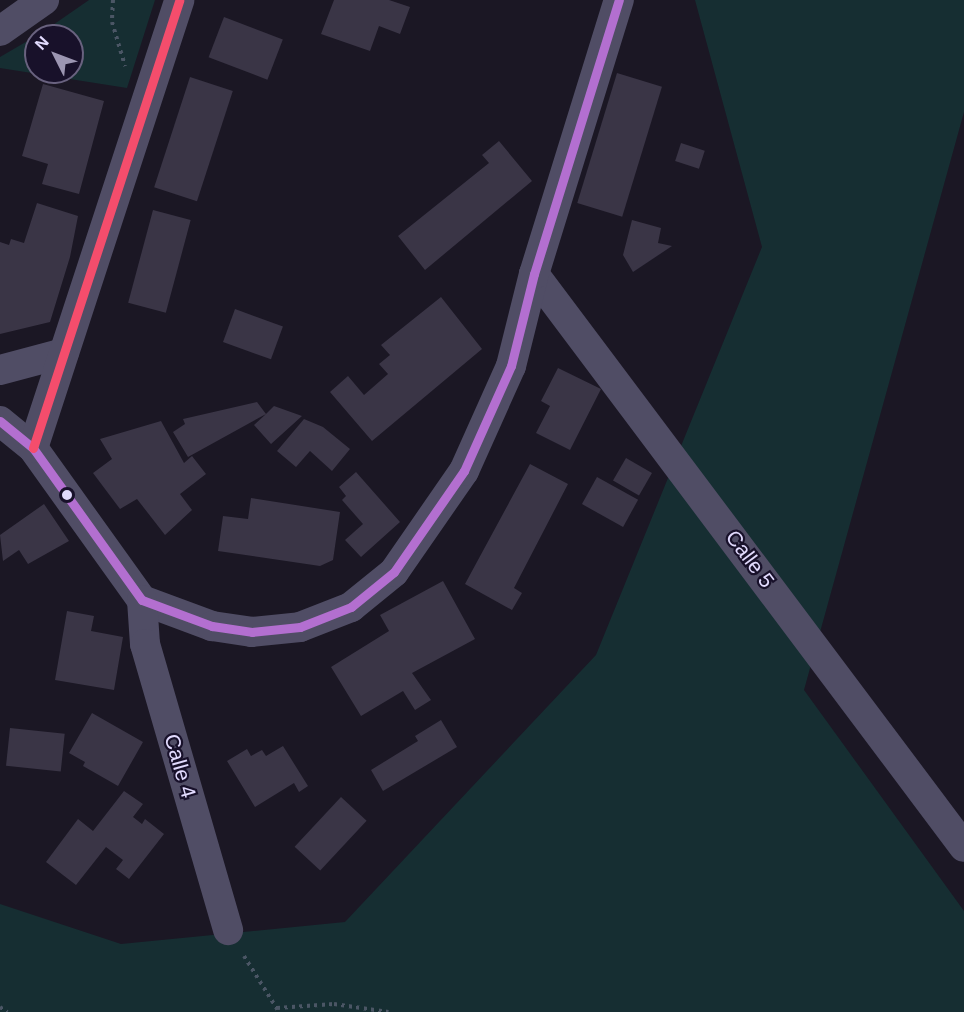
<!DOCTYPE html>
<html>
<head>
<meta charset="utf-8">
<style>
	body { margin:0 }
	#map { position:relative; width:964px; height:1012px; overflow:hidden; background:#1b1724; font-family:Arial,sans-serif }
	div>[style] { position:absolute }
	.green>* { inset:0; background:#162e32 }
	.building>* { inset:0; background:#3a3546; transform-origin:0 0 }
	.path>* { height:4px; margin-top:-2px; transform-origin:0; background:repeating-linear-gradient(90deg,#4b5665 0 3px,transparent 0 7.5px) }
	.minor>* { height:30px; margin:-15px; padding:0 15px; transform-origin:15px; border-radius:15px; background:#504d65 }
	.bus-1>* { height:9px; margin:-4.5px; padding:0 4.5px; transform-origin:4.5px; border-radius:4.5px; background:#b36fd0 }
	.bus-2>* { height:9px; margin:-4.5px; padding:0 4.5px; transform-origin:4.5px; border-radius:4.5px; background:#f44d6c }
	.dots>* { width:16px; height:16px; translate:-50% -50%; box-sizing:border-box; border:3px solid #18112a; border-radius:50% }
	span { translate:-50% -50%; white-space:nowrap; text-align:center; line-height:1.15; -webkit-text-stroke:4.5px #18112a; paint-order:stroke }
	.street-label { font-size:21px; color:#e2dbfe }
	.north { position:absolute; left:24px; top:24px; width:60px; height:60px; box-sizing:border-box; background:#18112a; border:2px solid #69627f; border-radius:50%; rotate:312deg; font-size:16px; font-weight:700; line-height:24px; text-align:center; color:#e2dbfe }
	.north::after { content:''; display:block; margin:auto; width:21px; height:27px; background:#9c96b2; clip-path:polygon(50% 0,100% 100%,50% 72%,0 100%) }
</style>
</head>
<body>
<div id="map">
	<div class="green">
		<div style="clip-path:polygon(89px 0,155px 0,127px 88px,0 68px,0 57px,36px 36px,36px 72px,72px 72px,72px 36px,37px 36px)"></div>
		<div style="clip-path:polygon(695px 0,964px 0,964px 112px,804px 690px,964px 911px,964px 1012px,0 1012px,0 904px,121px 944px,345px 922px,596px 655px,762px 247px)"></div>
	</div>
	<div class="building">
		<div style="clip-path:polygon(334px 0,389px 0,410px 7px,400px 34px,379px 26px,370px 51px,321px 34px)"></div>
		<div style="left:224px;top:17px;width:63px;height:43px;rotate:21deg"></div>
		<div style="left:617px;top:73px;width:47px;height:136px;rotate:17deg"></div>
		<div style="left:190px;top:77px;width:45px;height:116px;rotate:18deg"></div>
		<div style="clip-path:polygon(43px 84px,104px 101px,79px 194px,42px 184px,48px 164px,22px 156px)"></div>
		<div style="clip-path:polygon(499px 141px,532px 181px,425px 270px,398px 236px,489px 163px,482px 155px)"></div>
		<div style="left:681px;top:143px;width:25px;height:19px;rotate:18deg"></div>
		<div style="clip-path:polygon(37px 203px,78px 216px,70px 257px,50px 322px,0 334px,0 242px,9px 245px,11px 239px,24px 243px)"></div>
		<div style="left:153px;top:210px;width:39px;height:96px;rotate:15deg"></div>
		<div style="clip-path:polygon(632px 220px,661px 228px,658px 243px,672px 246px,633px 272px,623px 255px)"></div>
		<div style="clip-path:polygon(441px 297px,482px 349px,372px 441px,330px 392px,348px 376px,364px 395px,388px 374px,379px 364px,390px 355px,381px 345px)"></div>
		<div style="left:235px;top:309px;width:51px;height:35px;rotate:20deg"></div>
		<div style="clip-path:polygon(558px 368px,601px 389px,570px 450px,536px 433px,550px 406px,541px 401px)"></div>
		<div style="clip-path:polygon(257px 402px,266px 414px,274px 406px,302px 416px,271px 444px,254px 425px,266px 414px,188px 457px,173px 432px,185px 424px,183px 419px)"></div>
		<div style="clip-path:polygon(304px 419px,323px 427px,350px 449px,332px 471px,310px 451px,296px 467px,277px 451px)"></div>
		<div style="clip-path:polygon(161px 421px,184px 463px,192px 456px,206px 474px,180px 494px,192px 510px,165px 535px,137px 499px,120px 509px,93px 473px,112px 459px,100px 439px)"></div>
		<div style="left:626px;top:458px;width:30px;height:26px;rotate:30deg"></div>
		<div style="clip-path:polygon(530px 464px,568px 484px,514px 588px,522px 593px,512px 610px,465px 584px)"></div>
		<div style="clip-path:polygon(356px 472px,400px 522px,361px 557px,345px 540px,363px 524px,342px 500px,346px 496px,339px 487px)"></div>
		<div style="left:597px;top:477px;width:47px;height:31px;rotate:29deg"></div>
		<div style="clip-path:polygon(251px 498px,340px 512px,333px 560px,320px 566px,218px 551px,223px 516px,248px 519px)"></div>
		<div style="clip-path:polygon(44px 504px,69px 541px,28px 564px,19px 550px,3px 561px,0 535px)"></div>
		<div style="clip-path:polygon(443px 581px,475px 639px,412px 673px,431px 700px,415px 710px,403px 691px,361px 716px,331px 667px,389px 631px,380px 615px)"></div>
		<div style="clip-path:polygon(67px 611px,94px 616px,91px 631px,123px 637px,114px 690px,55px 680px)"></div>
		<div style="clip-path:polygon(92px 713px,143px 742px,118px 786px,83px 766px,85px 762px,69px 753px)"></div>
		<div style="clip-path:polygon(441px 720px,457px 747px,383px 791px,371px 770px,418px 741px,415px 736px)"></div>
		<div style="left:10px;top:728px;width:55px;height:38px;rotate:6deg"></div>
		<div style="clip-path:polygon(283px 746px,308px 786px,299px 792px,294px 783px,255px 807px,227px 761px,247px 749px,251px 756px,262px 750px,266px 756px)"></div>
		<div style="clip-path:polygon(124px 791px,143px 804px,133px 817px,142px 824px,145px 819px,164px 834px,129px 879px,116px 869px,123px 860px,106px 847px,76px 885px,46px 862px,78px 819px,93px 831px)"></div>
		<div style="left:341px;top:797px;width:35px;height:68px;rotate:43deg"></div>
	</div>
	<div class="path">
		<div style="left:113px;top:0;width:22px;rotate:93deg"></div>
		<div style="left:112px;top:22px;width:46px;rotate:73.5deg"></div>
		<div style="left:244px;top:956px;width:66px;rotate:58deg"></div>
		<div style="left:0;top:1007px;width:9px;rotate:36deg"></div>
		<div style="left:277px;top:1008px;width:57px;rotate:-4deg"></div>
		<div style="left:334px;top:1004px;width:55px;rotate:8.4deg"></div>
	</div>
	<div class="minor">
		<div style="left:0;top:31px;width:54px;rotate:-35.2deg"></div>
		<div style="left:534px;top:274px;width:716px;rotate:53.11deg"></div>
		<div style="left:0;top:370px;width:66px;rotate:-14.9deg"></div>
		<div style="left:0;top:421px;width:43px;rotate:39.3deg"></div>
		<div style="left:33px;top:448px;width:187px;rotate:54.4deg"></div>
		<div style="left:142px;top:600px;width:75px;rotate:20.4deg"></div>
		<div style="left:212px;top:626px;width:40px;rotate:8.5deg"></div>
		<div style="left:252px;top:632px;width:48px;rotate:-5.9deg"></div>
		<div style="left:300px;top:627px;width:55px;rotate:-21.4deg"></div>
		<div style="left:351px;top:607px;width:55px;rotate:-39.1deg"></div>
		<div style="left:394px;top:572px;width:123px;rotate:-55.3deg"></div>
		<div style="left:464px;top:471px;width:115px;rotate:-65.9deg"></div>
		<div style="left:511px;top:366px;width:95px;rotate:-76deg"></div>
		<div style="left:534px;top:274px;width:287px;rotate:-72.8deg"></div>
		<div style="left:33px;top:448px;width:471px;rotate:-71.9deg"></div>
		<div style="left:142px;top:600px;width:44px;rotate:86.1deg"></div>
		<div style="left:145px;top:644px;width:298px;rotate:73.8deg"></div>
	</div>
	<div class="bus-1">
		<div style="left:0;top:421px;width:43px;rotate:39.3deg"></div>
		<div style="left:33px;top:448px;width:187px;rotate:54.4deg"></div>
		<div style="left:142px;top:600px;width:75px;rotate:20.4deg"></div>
		<div style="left:212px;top:626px;width:40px;rotate:8.5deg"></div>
		<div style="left:252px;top:632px;width:48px;rotate:-5.9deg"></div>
		<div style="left:300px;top:627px;width:55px;rotate:-21.4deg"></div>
		<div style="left:351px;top:607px;width:55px;rotate:-39.1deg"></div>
		<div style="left:394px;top:572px;width:123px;rotate:-55.3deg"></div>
		<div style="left:464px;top:471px;width:115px;rotate:-65.9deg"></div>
		<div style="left:511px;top:366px;width:95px;rotate:-76deg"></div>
		<div style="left:534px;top:274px;width:287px;rotate:-72.8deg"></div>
	</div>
	<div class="bus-2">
		<div style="left:33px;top:448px;width:471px;rotate:-71.9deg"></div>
	</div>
	<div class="dots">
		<div style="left:67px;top:495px;background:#e2dbfe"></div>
	</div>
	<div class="street-label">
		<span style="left:750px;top:559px;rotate:53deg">Calle 5</span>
		<span style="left:180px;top:766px;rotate:74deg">Calle 4</span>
	</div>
	<div class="north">N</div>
</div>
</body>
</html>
